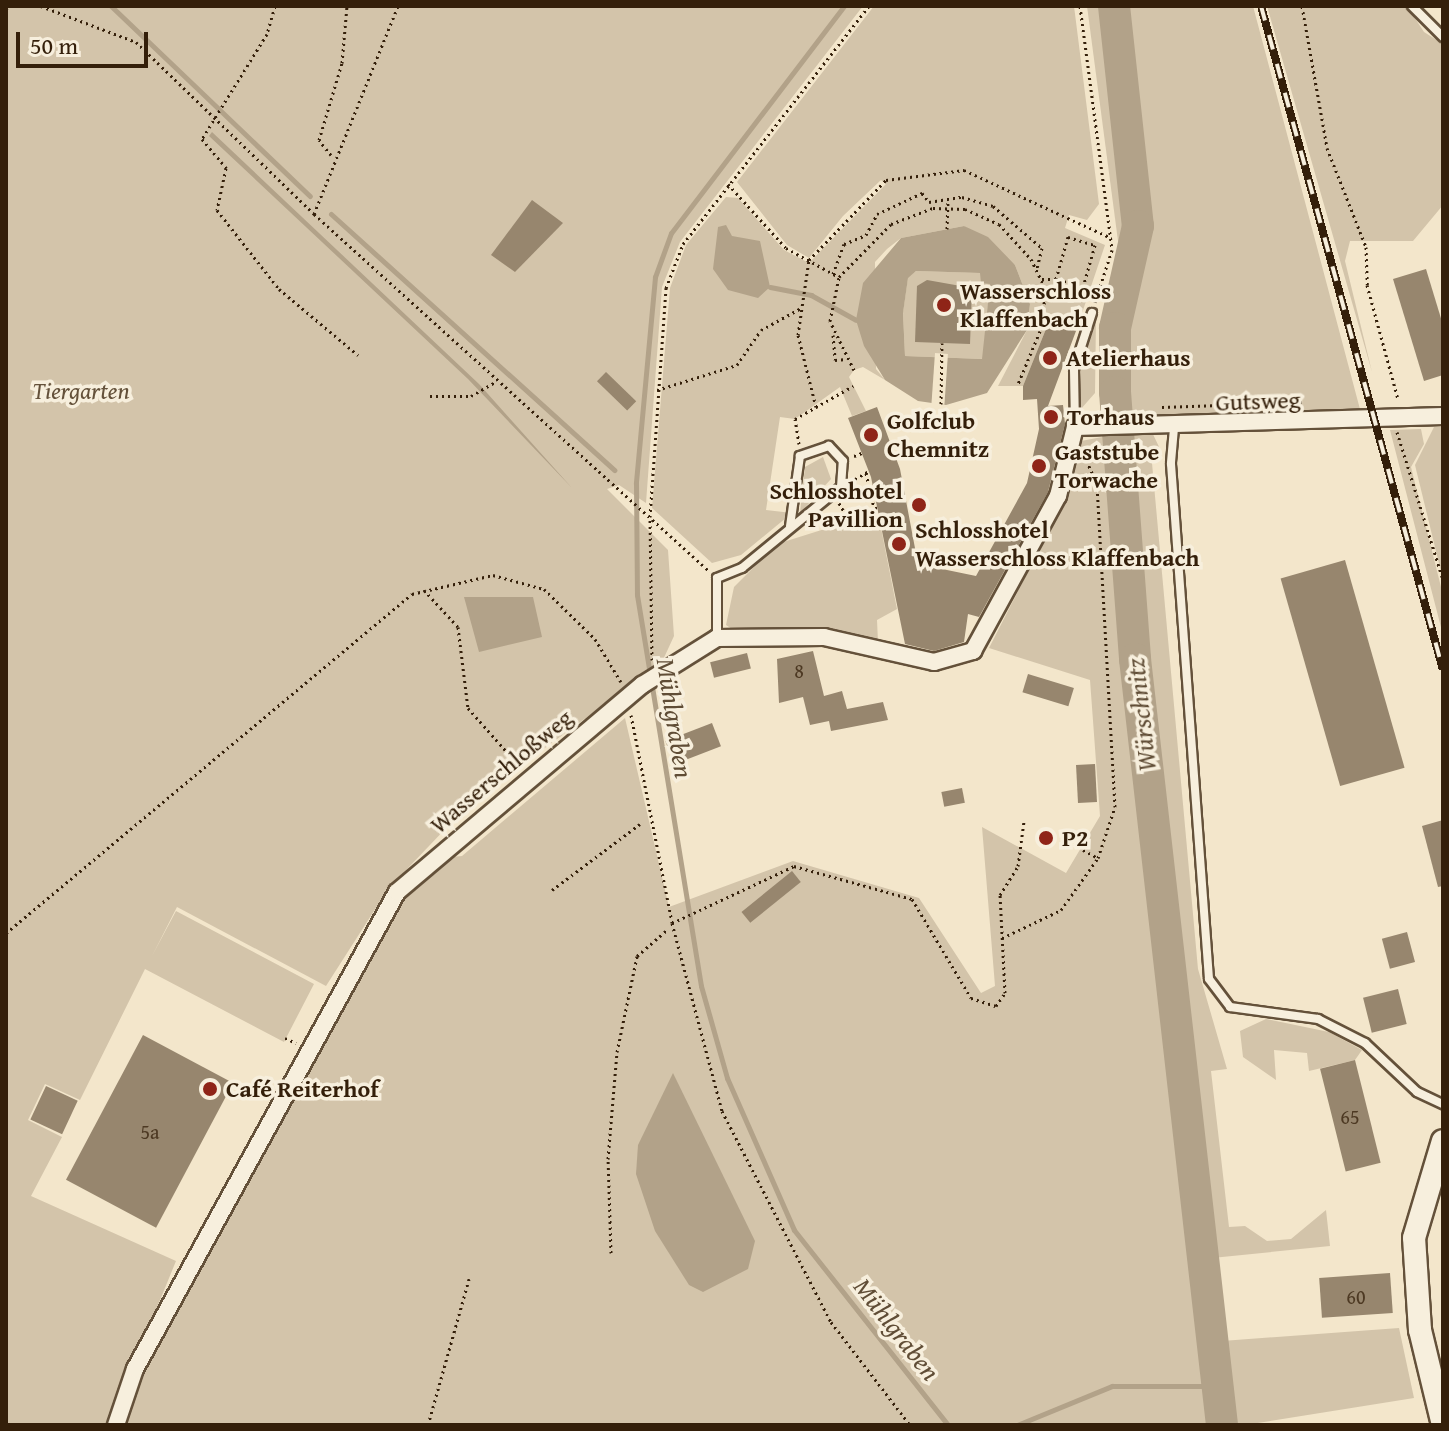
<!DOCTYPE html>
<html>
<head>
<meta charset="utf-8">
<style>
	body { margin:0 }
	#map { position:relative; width:1449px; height:1431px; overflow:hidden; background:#f3e6cb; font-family:"Gentium Book Plus",serif }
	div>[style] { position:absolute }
	.green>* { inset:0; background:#d3c4aa }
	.water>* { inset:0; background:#b2a289 }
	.pier>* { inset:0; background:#f3e6cb; transform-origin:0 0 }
	.stream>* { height:5px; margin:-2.5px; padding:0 2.5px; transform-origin:2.5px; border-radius:2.5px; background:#b2a289 }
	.river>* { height:32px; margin:-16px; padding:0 16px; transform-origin:16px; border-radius:16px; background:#b2a289 }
	.building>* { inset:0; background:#97866e; transform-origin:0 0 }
	.path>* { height:3px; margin-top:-1.5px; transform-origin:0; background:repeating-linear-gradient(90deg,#341f0a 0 2px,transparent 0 6px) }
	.roads { filter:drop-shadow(2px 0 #64513a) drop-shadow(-2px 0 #64513a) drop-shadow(0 2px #64513a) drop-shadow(0 -2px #64513a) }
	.service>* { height:8px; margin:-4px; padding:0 4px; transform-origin:4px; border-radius:4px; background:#f7efdd }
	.minor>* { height:16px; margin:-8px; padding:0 8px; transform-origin:8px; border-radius:8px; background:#f7efdd }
	.secondary>* { height:22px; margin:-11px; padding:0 11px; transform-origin:11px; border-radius:11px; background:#f7efdd }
	.rail>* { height:8px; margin-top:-4px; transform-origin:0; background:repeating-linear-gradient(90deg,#f7efdd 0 15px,#341f0a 0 30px); box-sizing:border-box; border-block:2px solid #341f0a }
	.dots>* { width:22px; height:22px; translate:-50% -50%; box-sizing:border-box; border:4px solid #f7efdd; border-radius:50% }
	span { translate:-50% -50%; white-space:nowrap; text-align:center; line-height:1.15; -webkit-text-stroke:7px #f7efdd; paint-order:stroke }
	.number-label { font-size:20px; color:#4d3923 }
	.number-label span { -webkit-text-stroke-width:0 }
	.poi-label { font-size:24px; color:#341f0a; font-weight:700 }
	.left { translate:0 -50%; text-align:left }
	.right { translate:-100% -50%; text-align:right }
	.park-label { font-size:24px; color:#64513a; font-style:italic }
	.street-label { font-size:24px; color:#341f0a }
	.water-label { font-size:26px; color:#604d36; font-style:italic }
	.frame { position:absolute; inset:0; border:8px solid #341f0a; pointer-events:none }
	.scale { position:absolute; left:16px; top:32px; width:132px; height:36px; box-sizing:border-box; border:4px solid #341f0a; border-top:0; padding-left:10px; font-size:24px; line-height:28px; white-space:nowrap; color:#341f0a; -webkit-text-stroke:6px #f7efdd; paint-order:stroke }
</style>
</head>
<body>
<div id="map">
	<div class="green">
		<div style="clip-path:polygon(6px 6px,863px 6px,680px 242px,662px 287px,646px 503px,619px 485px,607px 489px,668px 550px,674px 636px,662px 662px,470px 803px,388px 889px,326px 986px,177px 907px,152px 956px,176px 911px,314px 984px,284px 1042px,145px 969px,80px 1100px,45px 1084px,28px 1120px,62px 1137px,31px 1196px,176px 1261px,109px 1425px,6px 1425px)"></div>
		<div style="clip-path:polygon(874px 6px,1074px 6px,1099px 204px,1087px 220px,1069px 215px,1065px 228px,1105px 245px,1076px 331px,1050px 319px,1023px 386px,998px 386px,1027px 330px,1030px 304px,1015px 265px,964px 226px,901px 238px,887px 249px,875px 262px,876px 369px,885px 380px,863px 367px,854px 370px,849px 377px,866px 411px,852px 416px,840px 387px,795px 419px,780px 417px,766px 510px,792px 513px,741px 555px,712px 563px,652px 508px,670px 288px,686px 245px,726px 197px,738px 198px,784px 250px,809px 263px,886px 184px,881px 180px,843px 216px,809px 258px,787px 245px,737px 182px)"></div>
		<div style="clip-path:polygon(1087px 6px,1107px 6px,1128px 170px,1128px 243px,1118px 241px)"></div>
		<div style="clip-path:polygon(1121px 6px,1253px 6px,1361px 413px,1174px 422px,1162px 414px,1127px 416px,1128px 333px,1144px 225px)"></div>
		<div style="clip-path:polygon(1267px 6px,1407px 6px,1424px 32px,1443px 44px,1443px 205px,1413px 241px,1350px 241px,1345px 261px,1372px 372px)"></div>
		<div style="clip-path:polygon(916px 271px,981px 273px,990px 283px,983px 359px,905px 356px,903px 312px,908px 277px)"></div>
		<div style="clip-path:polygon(1096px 318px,1095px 393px,1080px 410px,1089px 419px,1079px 409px,1077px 371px)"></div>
		<div style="clip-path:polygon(1443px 426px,1443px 580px,1415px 465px,1434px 427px)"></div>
		<div style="clip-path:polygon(1150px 428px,1161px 451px,1151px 452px,1198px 969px,1227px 1069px,1211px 1071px,1229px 1227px,1245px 1226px,1267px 1241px,1291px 1239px,1326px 1210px,1330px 1246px,1212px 1258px,1222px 1341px,1399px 1328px,1414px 1398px,1245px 1425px,120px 1425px,131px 1388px,398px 894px,441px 858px,462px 856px,625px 718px,669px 907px,793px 861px,919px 898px,981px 993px,995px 986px,982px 827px,1066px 873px,1100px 816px,1090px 680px,989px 648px,1066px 497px,1081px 441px)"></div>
		<div style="clip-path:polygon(1421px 429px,1424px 444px,1411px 467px,1443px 595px,1443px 635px,1390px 430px)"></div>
		<div style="clip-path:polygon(823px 457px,831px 479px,800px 513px,805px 467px)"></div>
		<div style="clip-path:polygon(847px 522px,881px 528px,897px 609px,877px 620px,878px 642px,738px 633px,726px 625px,734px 587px,777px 544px)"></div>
		<div style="clip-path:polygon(1266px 1019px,1329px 1032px,1362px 1050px,1355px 1060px,1309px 1071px,1307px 1053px,1274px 1050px,1276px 1080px,1243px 1057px,1240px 1031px)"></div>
	</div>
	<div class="water">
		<div style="clip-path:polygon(212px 132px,479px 384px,572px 488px,468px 379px,209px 136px)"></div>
		<div style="clip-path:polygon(726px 225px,732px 236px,760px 241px,770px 287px,758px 298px,728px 290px,713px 269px,718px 227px)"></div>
		<div style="clip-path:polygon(evenodd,964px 226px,988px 237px,1015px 265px,1030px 304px,1027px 330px,987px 393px,946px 405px,918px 401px,885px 380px,864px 346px,856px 320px,863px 283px,901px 238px,964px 226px,916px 271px,980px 273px,981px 283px,990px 284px,982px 359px,905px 356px,903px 313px,908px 278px,916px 271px)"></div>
		<div style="clip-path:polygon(464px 597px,533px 597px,542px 637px,479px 652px)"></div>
		<div style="clip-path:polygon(673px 1073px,755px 1241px,748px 1269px,703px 1292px,689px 1285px,655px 1231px,636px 1174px,638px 1145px)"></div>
	</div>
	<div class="pier">
		<div style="left:935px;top:353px;width:13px;height:51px;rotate:4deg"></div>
	</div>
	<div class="stream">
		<div style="left:111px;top:6px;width:275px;rotate:43.7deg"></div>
		<div style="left:844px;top:6px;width:285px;rotate:127.3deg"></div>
		<div style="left:671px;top:233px;width:47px;rotate:110deg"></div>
		<div style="left:655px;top:277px;width:207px;rotate:95.3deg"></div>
		<div style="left:636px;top:483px;width:112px;rotate:89.5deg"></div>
		<div style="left:637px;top:595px;width:396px;rotate:80.7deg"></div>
		<div style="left:701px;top:986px;width:96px;rotate:74.2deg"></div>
		<div style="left:727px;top:1078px;width:166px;rotate:66.2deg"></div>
		<div style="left:794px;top:1230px;width:248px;rotate:51.7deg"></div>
		<div style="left:331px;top:214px;width:382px;rotate:42.1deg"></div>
		<div style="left:770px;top:287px;width:42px;rotate:11deg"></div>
		<div style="left:811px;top:295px;width:51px;rotate:29.1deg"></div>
		<div style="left:1017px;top:1425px;width:103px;rotate:-22.3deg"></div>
		<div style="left:1112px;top:1386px;width:105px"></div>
	</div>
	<div class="river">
		<div style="left:1114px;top:6px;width:221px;rotate:83.8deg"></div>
		<div style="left:1138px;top:226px;width:105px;rotate:102.7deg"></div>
		<div style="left:1115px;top:328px;width:64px;rotate:90deg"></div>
		<div style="left:1115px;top:392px;width:268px;rotate:85.7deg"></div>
		<div style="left:1135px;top:659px;width:771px;rotate:83.52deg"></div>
	</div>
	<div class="building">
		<div style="clip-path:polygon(532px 200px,563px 223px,515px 272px,491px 255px)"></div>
		<div style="clip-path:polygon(1426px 269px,1443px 325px,1443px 375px,1424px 381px,1393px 279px)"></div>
		<div style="clip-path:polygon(927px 280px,972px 288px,970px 344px,915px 342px,917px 286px)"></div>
		<div style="clip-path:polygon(1050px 319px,1076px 331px,1048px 406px,1063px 405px,1065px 424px,1048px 492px,979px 617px,968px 614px,964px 642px,934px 651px,905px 644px,871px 477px,848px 418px,877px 407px,900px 469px,918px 564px,976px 576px,1027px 483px,1039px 429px,1037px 399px,1023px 400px,1023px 386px)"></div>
		<div style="left:606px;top:372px;width:42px;height:13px;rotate:44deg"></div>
		<div style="left:1345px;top:560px;width:216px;height:67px;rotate:74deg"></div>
		<div style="clip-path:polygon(813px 651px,824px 696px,842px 691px,847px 709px,883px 702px,888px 720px,831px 731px,829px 721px,810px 725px,803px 697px,779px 703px,777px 659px)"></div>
		<div style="left:747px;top:653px;width:16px;height:38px;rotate:76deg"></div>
		<div style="left:1028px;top:674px;width:48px;height:19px;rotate:17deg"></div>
		<div style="left:712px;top:723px;width:25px;height:50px;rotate:69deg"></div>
		<div style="left:1095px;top:764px;width:38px;height:19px;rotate:87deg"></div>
		<div style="left:962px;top:788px;width:15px;height:21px;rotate:79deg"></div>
		<div style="clip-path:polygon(1443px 820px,1443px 886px,1438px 887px,1422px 826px)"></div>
		<div style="left:792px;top:871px;width:14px;height:65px;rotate:51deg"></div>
		<div style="left:1407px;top:932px;width:31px;height:26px;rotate:75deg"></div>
		<div style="left:1398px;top:989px;width:36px;height:36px;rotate:76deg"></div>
		<div style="left:143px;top:1035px;width:102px;height:164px;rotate:28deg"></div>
		<div style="left:1355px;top:1060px;width:106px;height:36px;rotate:76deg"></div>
		<div style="left:46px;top:1086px;width:35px;height:37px;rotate:25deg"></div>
		<div style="left:1390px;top:1273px;width:40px;height:71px;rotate:86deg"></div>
	</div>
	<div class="path">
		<div style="left:41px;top:6px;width:102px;rotate:20.8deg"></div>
		<div style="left:136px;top:42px;width:248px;rotate:44deg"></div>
		<div style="left:314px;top:214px;width:531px;rotate:42.1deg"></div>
		<div style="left:275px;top:6px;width:29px;rotate:106deg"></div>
		<div style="left:267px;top:34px;width:123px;rotate:121.8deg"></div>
		<div style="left:202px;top:139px;width:38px;rotate:50deg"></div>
		<div style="left:226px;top:168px;width:43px;rotate:102.1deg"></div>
		<div style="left:217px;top:210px;width:100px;rotate:51.9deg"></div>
		<div style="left:279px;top:289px;width:103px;rotate:39.9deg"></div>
		<div style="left:1080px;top:6px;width:246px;rotate:82.5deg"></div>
		<div style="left:1112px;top:250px;width:55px;rotate:108.1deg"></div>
		<div style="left:1302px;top:6px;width:144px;rotate:80deg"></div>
		<div style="left:1327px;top:148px;width:106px;rotate:68.5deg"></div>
		<div style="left:1366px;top:247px;width:38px;rotate:88deg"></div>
		<div style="left:1367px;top:285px;width:118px;rotate:74.8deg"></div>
		<div style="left:6px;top:8px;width:5px;rotate:-22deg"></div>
		<div style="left:331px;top:155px;width:19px;rotate:-129deg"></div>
		<div style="left:319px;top:140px;width:80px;rotate:-73.4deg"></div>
		<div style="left:342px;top:63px;width:57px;rotate:-85deg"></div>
		<div style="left:728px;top:184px;width:86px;rotate:47.8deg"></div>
		<div style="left:786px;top:248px;width:60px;rotate:28.7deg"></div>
		<div style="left:314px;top:214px;width:224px;rotate:-68deg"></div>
		<div style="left:947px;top:229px;width:27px;rotate:-88deg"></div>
		<div style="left:833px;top:274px;width:32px;rotate:-70deg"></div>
		<div style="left:844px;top:244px;width:24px;rotate:-22deg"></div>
		<div style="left:866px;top:235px;width:24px;rotate:-62deg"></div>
		<div style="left:877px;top:214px;width:50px;rotate:-25deg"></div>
		<div style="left:922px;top:193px;width:11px;rotate:52deg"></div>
		<div style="left:929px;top:202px;width:33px;rotate:-9deg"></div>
		<div style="left:962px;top:197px;width:32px;rotate:16deg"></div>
		<div style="left:993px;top:206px;width:65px;rotate:40.6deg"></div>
		<div style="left:1042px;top:248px;width:21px;rotate:104deg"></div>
		<div style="left:1042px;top:279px;width:14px"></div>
		<div style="left:1056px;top:279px;width:44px;rotate:-74.1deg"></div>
		<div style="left:1068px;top:237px;width:28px;rotate:17deg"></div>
		<div style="left:1095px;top:245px;width:44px;rotate:105.9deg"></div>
		<div style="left:1083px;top:287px;width:28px;rotate:-163deg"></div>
		<div style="left:833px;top:335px;width:25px;rotate:85deg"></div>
		<div style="left:835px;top:360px;width:12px;rotate:-5deg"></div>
		<div style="left:854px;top:370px;width:55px;rotate:-116.1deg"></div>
		<div style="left:830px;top:321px;width:45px;rotate:-78.4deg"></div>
		<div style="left:839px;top:277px;width:74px;rotate:-45.5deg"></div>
		<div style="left:891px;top:224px;width:45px;rotate:-20.9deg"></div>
		<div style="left:933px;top:208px;width:32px;rotate:2deg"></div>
		<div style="left:965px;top:209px;width:37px;rotate:24deg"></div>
		<div style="left:999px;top:224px;width:47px;rotate:47.6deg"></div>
		<div style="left:1031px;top:259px;width:34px;rotate:64deg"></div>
		<div style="left:1046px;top:290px;width:41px;rotate:98.3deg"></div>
		<div style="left:1040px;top:331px;width:57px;rotate:112.5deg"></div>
		<div style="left:657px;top:390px;width:84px;rotate:-17.4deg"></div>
		<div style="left:737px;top:365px;width:42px;rotate:-55.6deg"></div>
		<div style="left:761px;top:330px;width:46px;rotate:-28.8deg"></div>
		<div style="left:430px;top:396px;width:41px"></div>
		<div style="left:471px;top:396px;width:28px;rotate:-30deg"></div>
		<div style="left:941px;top:404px;width:61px;rotate:-89.1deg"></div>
		<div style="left:816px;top:407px;width:74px;rotate:-104deg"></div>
		<div style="left:798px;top:335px;width:76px;rotate:-81.7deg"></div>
		<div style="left:809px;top:260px;width:111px;rotate:-46.1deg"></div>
		<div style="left:886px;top:180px;width:79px;rotate:-7.3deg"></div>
		<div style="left:964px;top:170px;width:162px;rotate:24.8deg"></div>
		<div style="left:1162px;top:407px;width:143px;rotate:-2deg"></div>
		<div style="left:1397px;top:432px;width:155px;rotate:72.7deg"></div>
		<div style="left:799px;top:444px;width:25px;rotate:-99deg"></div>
		<div style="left:795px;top:419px;width:67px;rotate:-29.6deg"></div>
		<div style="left:854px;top:456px;width:9px;rotate:-21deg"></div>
		<div style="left:866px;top:473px;width:36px;rotate:77deg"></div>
		<div style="left:855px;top:479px;width:16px;rotate:-30deg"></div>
		<div style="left:839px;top:503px;width:14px;rotate:60deg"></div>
		<div style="left:846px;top:515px;width:32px;rotate:-13deg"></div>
		<div style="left:424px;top:590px;width:50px;rotate:47.4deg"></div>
		<div style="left:458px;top:627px;width:82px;rotate:83deg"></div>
		<div style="left:468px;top:708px;width:80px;rotate:48.5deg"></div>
		<div style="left:652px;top:660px;width:143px;rotate:-90.8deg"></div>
		<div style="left:650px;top:517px;width:230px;rotate:-86deg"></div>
		<div style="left:666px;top:288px;width:47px;rotate:-68.9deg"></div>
		<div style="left:683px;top:244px;width:302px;rotate:-52deg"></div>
		<div style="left:631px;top:715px;width:212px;rotate:78.8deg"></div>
		<div style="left:672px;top:923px;width:195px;rotate:75.1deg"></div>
		<div style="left:722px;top:1111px;width:237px;rotate:62.7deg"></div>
		<div style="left:831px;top:1322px;width:130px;rotate:52.5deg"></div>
		<div style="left:1083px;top:850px;width:17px;rotate:28deg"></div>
		<div style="left:552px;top:890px;width:110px;rotate:-36.9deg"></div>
		<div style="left:672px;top:923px;width:135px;rotate:-25deg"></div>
		<div style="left:794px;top:866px;width:123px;rotate:15.6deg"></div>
		<div style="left:912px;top:899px;width:115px;rotate:59.2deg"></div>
		<div style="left:971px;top:998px;width:26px;rotate:18deg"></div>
		<div style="left:996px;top:1006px;width:16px;rotate:-55deg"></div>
		<div style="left:1005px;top:993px;width:98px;rotate:-92.9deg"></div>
		<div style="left:1000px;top:895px;width:34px;rotate:-58deg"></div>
		<div style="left:1018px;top:866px;width:45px;rotate:-82.4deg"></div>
		<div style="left:6px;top:933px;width:529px;rotate:-39.86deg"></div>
		<div style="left:412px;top:594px;width:83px;rotate:-13.2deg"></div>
		<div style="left:493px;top:575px;width:53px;rotate:15.4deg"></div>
		<div style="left:544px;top:589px;width:71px;rotate:44.4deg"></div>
		<div style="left:595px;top:639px;width:50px;rotate:58.8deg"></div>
		<div style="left:1002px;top:938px;width:65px;rotate:-25.4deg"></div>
		<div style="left:1061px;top:910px;width:64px;rotate:-54.6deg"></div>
		<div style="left:1098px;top:858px;width:54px;rotate:-71.6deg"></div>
		<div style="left:1115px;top:807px;width:324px;rotate:-93.2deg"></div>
		<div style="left:1097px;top:484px;width:32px;rotate:-114deg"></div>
		<div style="left:285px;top:1038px;width:12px;rotate:24deg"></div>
		<div style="left:611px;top:1253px;width:94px;rotate:-91.8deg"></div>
		<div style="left:608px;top:1159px;width:107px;rotate:-85.2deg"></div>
		<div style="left:617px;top:1052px;width:98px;rotate:-78.2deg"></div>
		<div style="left:637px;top:956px;width:41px;rotate:-41.1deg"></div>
		<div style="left:428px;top:1425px;width:152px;rotate:-74.3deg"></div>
	</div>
	<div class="roads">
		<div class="service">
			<div style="left:1412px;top:6px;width:44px;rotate:45deg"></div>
			<div style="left:1075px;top:427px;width:58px;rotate:-91deg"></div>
			<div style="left:1074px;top:369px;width:59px;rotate:-72.2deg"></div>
			<div style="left:1174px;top:428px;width:36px;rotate:95deg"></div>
			<div style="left:1171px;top:464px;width:516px;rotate:85.78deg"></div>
			<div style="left:1209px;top:979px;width:35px;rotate:53deg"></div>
			<div style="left:1230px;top:1007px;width:89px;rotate:7.8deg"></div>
			<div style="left:1318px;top:1019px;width:53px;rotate:27.1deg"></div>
			<div style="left:1365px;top:1043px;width:71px;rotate:43.3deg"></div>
			<div style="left:1417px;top:1092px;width:29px;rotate:25deg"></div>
			<div style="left:717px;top:638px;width:60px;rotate:-90deg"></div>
			<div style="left:717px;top:578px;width:27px;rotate:-22deg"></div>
			<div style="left:742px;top:568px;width:128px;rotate:-39.3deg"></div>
			<div style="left:841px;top:487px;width:26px;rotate:-86deg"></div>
			<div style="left:843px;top:461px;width:21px;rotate:-133deg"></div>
			<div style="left:829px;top:446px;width:31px;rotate:161deg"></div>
			<div style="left:800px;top:456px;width:71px;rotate:98.1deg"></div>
		</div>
		<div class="minor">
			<div style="left:116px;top:1425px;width:59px;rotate:-71.3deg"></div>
			<div style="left:135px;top:1369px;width:544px;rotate:-61.22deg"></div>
			<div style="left:397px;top:892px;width:321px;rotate:-40.2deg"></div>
			<div style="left:642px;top:685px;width:89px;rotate:-32.1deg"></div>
			<div style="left:717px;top:638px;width:107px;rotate:-0.5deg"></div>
			<div style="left:824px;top:637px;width:113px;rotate:12.8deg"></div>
			<div style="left:934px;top:662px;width:41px;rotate:-15.8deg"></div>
			<div style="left:973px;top:651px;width:177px;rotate:-61.3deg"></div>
			<div style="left:1058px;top:496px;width:71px;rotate:-76.2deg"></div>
			<div style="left:1075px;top:427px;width:368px;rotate:-1.7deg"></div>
		</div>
		<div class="secondary">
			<div style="left:1443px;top:1425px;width:98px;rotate:-103.6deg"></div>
			<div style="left:1420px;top:1330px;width:92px;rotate:-93.7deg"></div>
			<div style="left:1414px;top:1238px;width:101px;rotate:-73.4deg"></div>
		</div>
	</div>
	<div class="rail">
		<div style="left:1261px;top:6px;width:688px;rotate:74.67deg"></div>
	</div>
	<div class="dots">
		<div style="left:944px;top:305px;background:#8f2418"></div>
		<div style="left:1050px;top:358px;background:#8f2418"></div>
		<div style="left:1051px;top:417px;background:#8f2418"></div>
		<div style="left:871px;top:435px;background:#8f2418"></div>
		<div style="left:1039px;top:466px;background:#8f2418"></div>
		<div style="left:919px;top:505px;background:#8f2418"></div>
		<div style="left:899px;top:544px;background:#8f2418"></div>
		<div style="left:1046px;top:838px;background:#8f2418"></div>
		<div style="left:210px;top:1089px;background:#8f2418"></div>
	</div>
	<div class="number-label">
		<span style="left:799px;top:670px">8</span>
		<span style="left:1350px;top:1116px">65</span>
		<span style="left:150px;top:1131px">5a</span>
		<span style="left:1356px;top:1296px">60</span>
	</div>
	<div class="poi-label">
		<span class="left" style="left:960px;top:305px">Wasserschloss<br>Klaffenbach</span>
		<span class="left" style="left:1066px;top:358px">Atelierhaus</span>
		<span class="left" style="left:1067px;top:417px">Torhaus</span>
		<span class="left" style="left:887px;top:435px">Golfclub<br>Chemnitz</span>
		<span class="left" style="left:1055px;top:466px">Gaststube<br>Torwache</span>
		<span class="right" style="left:903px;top:505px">Schlosshotel<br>Pavillion</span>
		<span class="left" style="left:915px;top:544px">Schlosshotel<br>Wasserschloss Klaffenbach</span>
		<span class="left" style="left:1062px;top:838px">P2</span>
		<span class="left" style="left:226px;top:1089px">Café Reiterhof</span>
	</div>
	<div class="park-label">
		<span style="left:81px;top:391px">Tiergarten</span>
	</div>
	<div class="street-label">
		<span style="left:1258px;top:401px;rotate:-2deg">Gutsweg</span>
		<span style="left:501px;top:771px;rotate:-40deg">Wasserschloßweg</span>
	</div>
	<div class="water-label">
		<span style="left:1141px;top:715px;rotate:-96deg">Würschnitz</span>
		<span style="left:675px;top:718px;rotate:81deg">Mühlgraben</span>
		<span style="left:897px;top:1329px;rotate:52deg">Mühlgraben</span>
	</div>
	<div class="frame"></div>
	<div class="scale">50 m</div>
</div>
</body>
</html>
